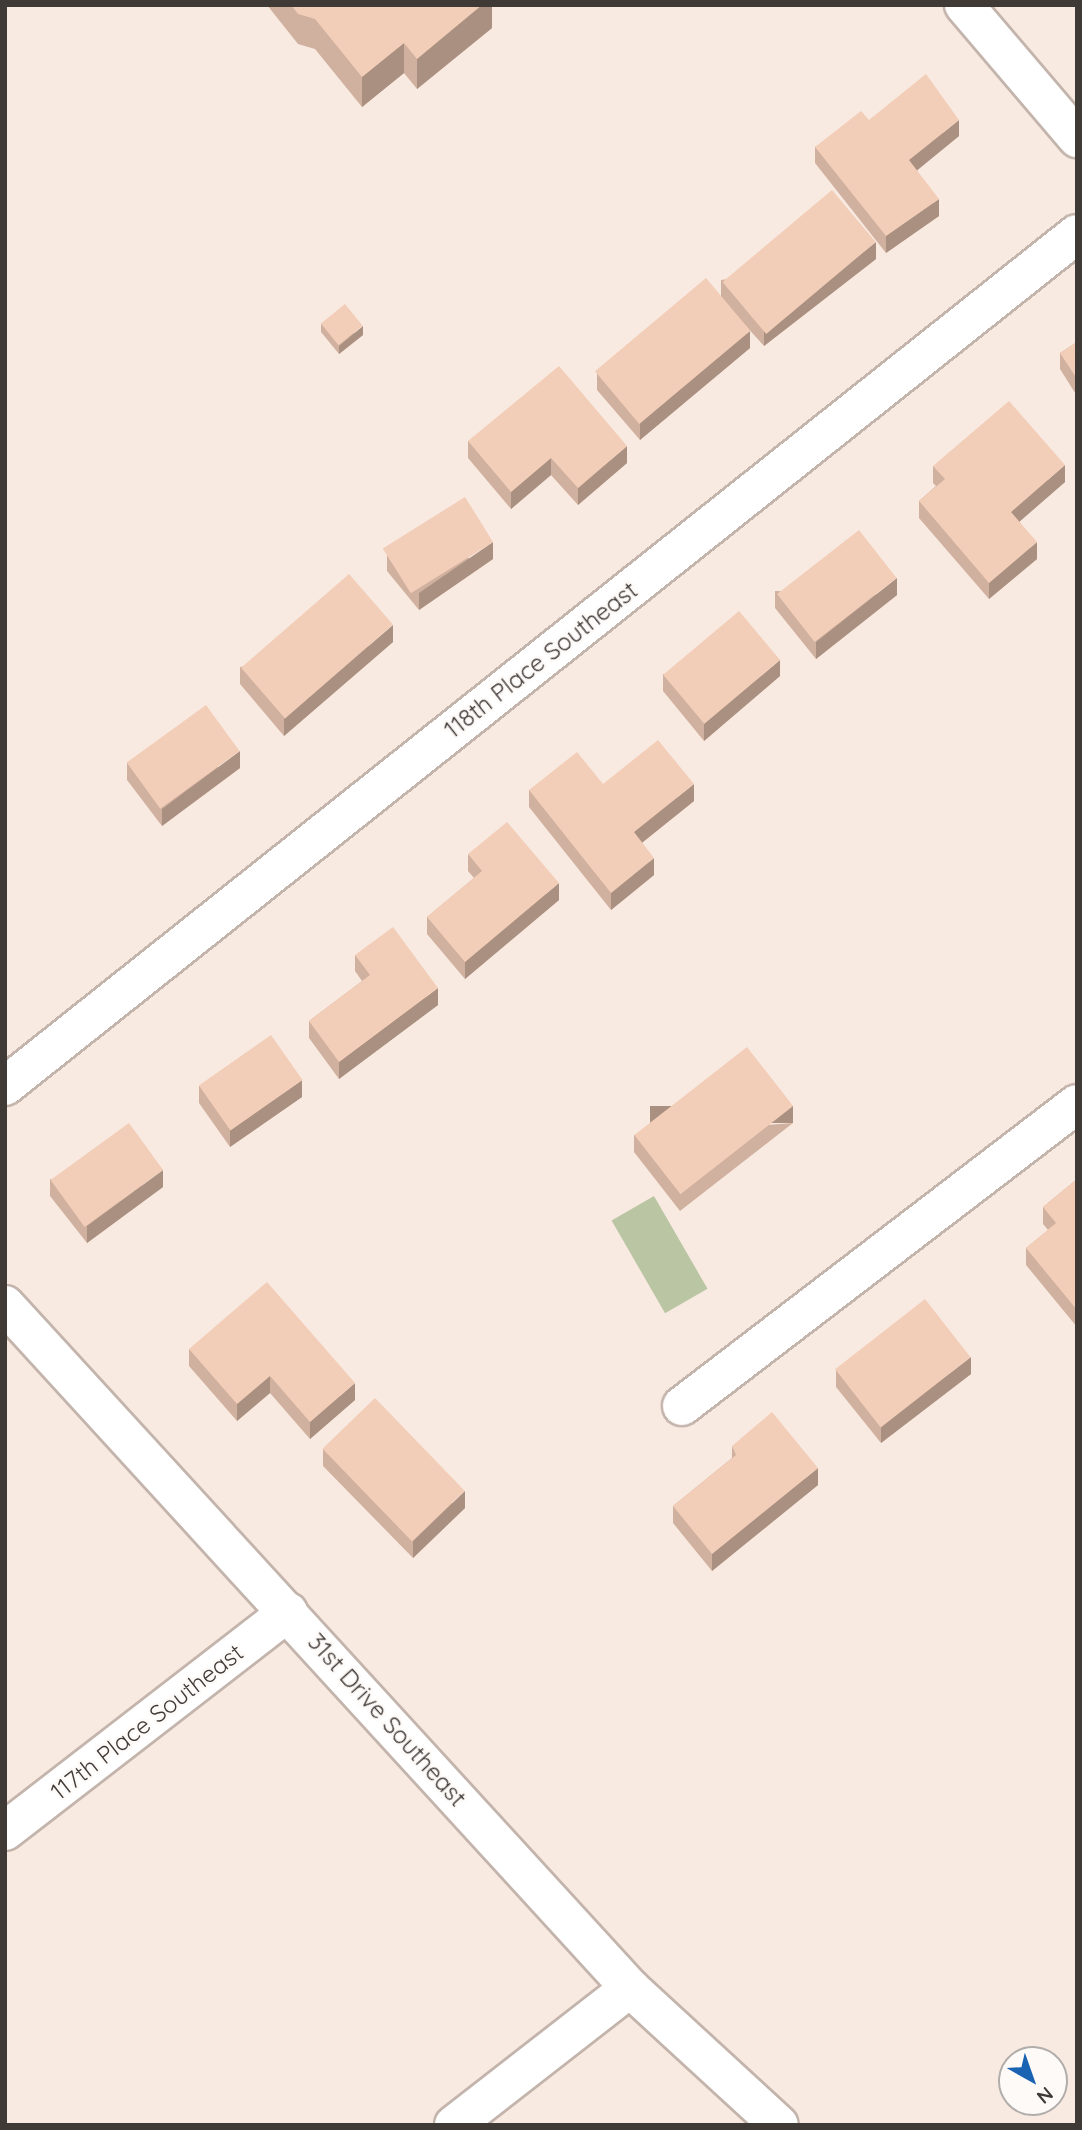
<!DOCTYPE html>
<html>
<head>
<meta charset="utf-8">
<style>
	body { margin:0 }
	#map { position:relative; width:1082px; height:2130px; overflow:hidden; background:#f9eae1; font-family:Quicksand,sans-serif }
	div>[style] { position:absolute }
	.green>* { inset:0; background:#bac6a3; transform-origin:0 0 }
	.roads { filter:drop-shadow(2px 0 #c3b4ac) drop-shadow(-2px 0 #c3b4ac) drop-shadow(0 2px #c3b4ac) drop-shadow(0 -2px #c3b4ac) }
	.minor>* { height:38px; margin:-19px; padding:0 19px; transform-origin:19px; border-radius:19px; background:#fff }
	.wall>* { inset:0; background:#d0b09e }
	.shaded-wall>* { inset:0; background:#a99081; transform-origin:0 0 }
	.building>* { inset:0; background:#f2cdb8; transform-origin:0 0 }
	span { translate:-50% -50%; white-space:nowrap; text-align:center; line-height:1.15; -webkit-text-stroke:5px #fdfaf8; paint-order:stroke }
	.street-label { font-size:24px; color:#403a37 }
	.frame { position:absolute; inset:0; border:7px solid #403a37; pointer-events:none }
	.north { position:absolute; left:998px; top:2046px; width:70px; height:70px; box-sizing:border-box; background:#fdfaf8; border:2px solid #b1adab; border-radius:50%; rotate:140deg; font-size:19px; font-weight:700; line-height:28px; text-align:center; color:#403a37 }
	.north::after { content:''; display:block; margin:auto; width:24px; height:32px; background:#1963b2; clip-path:polygon(50% 0,100% 100%,50% 72%,0 100%) }
</style>
</head>
<body>
<div id="map">
	<div class="green">
		<div style="left:654px;top:1196px;width:107px;height:49px;rotate:60deg"></div>
	</div>
	<div class="roads">
		<div class="minor">
			<div style="left:964px;top:5px;width:175px;rotate:49.6deg"></div>
			<div style="left:5px;top:1086px;width:1369px;rotate:-38.48deg"></div>
			<div style="left:5px;top:1305px;width:926px;rotate:47.54deg"></div>
			<div style="left:630px;top:1988px;width:202px;rotate:42.6deg"></div>
			<div style="left:682px;top:1406px;width:497px;rotate:-37.4deg"></div>
			<div style="left:5px;top:1831px;width:358px;rotate:-37.7deg"></div>
			<div style="left:454px;top:2125px;width:223px;rotate:-37.9deg"></div>
		</div>
	</div>
	<div class="wall">
		<div style="clip-path:polygon(267px 5px,492px 5px,492px 28px,417px 89px,404px 73px,362px 107px,315px 49px,298px 44px)"></div>
		<div style="clip-path:polygon(869px 120px,959px 136px,917px 170px,939px 216px,886px 253px,815px 163px,815px 147px)"></div>
		<div style="clip-path:polygon(876px 259px,764px 346px,745px 325px,750px 348px,640px 440px,597px 390px,597px 373px,721px 296px,721px 280px)"></div>
		<div style="clip-path:polygon(321px 324px,363px 335px,339px 354px,321px 332px)"></div>
		<div style="clip-path:polygon(1077px 342px,1077px 396px,1060px 369px,1060px 353px)"></div>
		<div style="clip-path:polygon(468px 441px,627px 463px,578px 505px,551px 475px,511px 509px,468px 458px)"></div>
		<div style="clip-path:polygon(933px 466px,1065px 482px,1019px 522px,1037px 559px,989px 599px,919px 518px,919px 501px,936px 486px,933px 483px)"></div>
		<div style="clip-path:polygon(387px 554px,493px 559px,419px 610px,387px 571px)"></div>
		<div style="clip-path:polygon(775px 591px,897px 595px,816px 659px,775px 608px)"></div>
		<div style="clip-path:polygon(393px 642px,284px 736px,240px 684px,240px 667px)"></div>
		<div style="clip-path:polygon(663px 674px,780px 676px,704px 741px,663px 691px)"></div>
		<div style="clip-path:polygon(127px 763px,240px 768px,162px 826px,127px 780px)"></div>
		<div style="clip-path:polygon(603px 784px,694px 801px,642px 843px,654px 875px,611px 910px,529px 807px,529px 790px)"></div>
		<div style="clip-path:polygon(468px 854px,559px 900px,465px 979px,427px 934px,427px 917px,474px 878px,468px 871px)"></div>
		<div style="clip-path:polygon(355px 955px,438px 1005px,339px 1079px,309px 1038px,309px 1021px,362px 981px,355px 971px)"></div>
		<div style="clip-path:polygon(199px 1086px,302px 1097px,230px 1147px,199px 1103px)"></div>
		<div style="clip-path:polygon(793px 1123px,680px 1211px,634px 1152px,634px 1135px)"></div>
		<div style="clip-path:polygon(50px 1179px,163px 1187px,87px 1243px,50px 1196px)"></div>
		<div style="clip-path:polygon(1077px 1179px,1077px 1327px,1026px 1265px,1026px 1248px,1048px 1230px,1043px 1224px,1043px 1207px)"></div>
		<div style="clip-path:polygon(189px 1349px,355px 1400px,310px 1439px,270px 1393px,237px 1421px,189px 1366px)"></div>
		<div style="clip-path:polygon(836px 1370px,971px 1374px,881px 1443px,836px 1387px)"></div>
		<div style="clip-path:polygon(732px 1446px,818px 1485px,712px 1571px,673px 1523px,673px 1506px,732px 1458px)"></div>
		<div style="clip-path:polygon(323px 1449px,465px 1508px,413px 1558px,323px 1466px)"></div>
	</div>
	<div class="shaded-wall">
		<div style="clip-path:polygon(479px 5px,492px 5px,492px 28px,417px 89px,417px 59px)"></div>
		<div style="clip-path:polygon(404px 43px,404px 73px,362px 107px,362px 77px)"></div>
		<div style="clip-path:polygon(959px 120px,959px 136px,909px 177px,909px 160px)"></div>
		<div style="clip-path:polygon(939px 199px,939px 216px,886px 253px,886px 236px)"></div>
		<div style="clip-path:polygon(876px 242px,876px 259px,764px 346px,764px 330px)"></div>
		<div style="clip-path:polygon(363px 326px,363px 335px,339px 354px,339px 346px)"></div>
		<div style="clip-path:polygon(750px 331px,750px 348px,640px 440px,640px 423px)"></div>
		<div style="clip-path:polygon(627px 446px,627px 463px,578px 505px,578px 488px)"></div>
		<div style="clip-path:polygon(551px 458px,551px 475px,511px 509px,511px 492px)"></div>
		<div style="clip-path:polygon(1065px 465px,1065px 482px,1011px 529px,1011px 512px)"></div>
		<div style="clip-path:polygon(493px 542px,493px 559px,419px 610px,419px 593px)"></div>
		<div style="clip-path:polygon(1037px 542px,1037px 559px,989px 599px,989px 583px)"></div>
		<div style="clip-path:polygon(897px 578px,897px 595px,816px 659px,816px 642px)"></div>
		<div style="clip-path:polygon(393px 625px,393px 642px,284px 736px,284px 719px)"></div>
		<div style="clip-path:polygon(780px 660px,780px 676px,704px 741px,704px 724px)"></div>
		<div style="clip-path:polygon(240px 751px,240px 768px,162px 826px,162px 809px)"></div>
		<div style="clip-path:polygon(694px 784px,694px 801px,634px 849px,634px 832px)"></div>
		<div style="clip-path:polygon(654px 858px,654px 875px,611px 910px,611px 893px)"></div>
		<div style="clip-path:polygon(559px 883px,559px 900px,465px 979px,465px 962px)"></div>
		<div style="clip-path:polygon(438px 988px,438px 1005px,339px 1079px,339px 1062px)"></div>
		<div style="clip-path:polygon(302px 1080px,302px 1097px,230px 1147px,230px 1130px)"></div>
		<div style="left:793px;top:1106px;width:17px;height:143px;rotate:90deg"></div>
		<div style="clip-path:polygon(163px 1170px,163px 1187px,87px 1243px,87px 1226px)"></div>
		<div style="clip-path:polygon(971px 1357px,971px 1374px,881px 1443px,881px 1426px)"></div>
		<div style="clip-path:polygon(270px 1376px,270px 1393px,237px 1421px,237px 1404px)"></div>
		<div style="clip-path:polygon(355px 1383px,355px 1400px,310px 1439px,310px 1422px)"></div>
		<div style="clip-path:polygon(818px 1468px,818px 1485px,712px 1571px,712px 1554px)"></div>
		<div style="clip-path:polygon(465px 1491px,465px 1508px,413px 1558px,413px 1541px)"></div>
	</div>
	<div class="building">
		<div style="clip-path:polygon(291px 5px,482px 5px,417px 59px,404px 43px,362px 77px,315px 19px,298px 14px)"></div>
		<div style="clip-path:polygon(926px 74px,959px 120px,909px 160px,939px 199px,886px 236px,815px 147px,861px 111px,869px 120px)"></div>
		<div style="left:832px;top:190px;width:68px;height:143px;rotate:50deg"></div>
		<div style="left:706px;top:278px;width:69px;height:145px;rotate:50deg"></div>
		<div style="left:345px;top:304px;width:28px;height:31px;rotate:51deg"></div>
		<div style="clip-path:polygon(1077px 342px,1077px 379px,1060px 353px)"></div>
		<div style="clip-path:polygon(559px 366px,627px 446px,578px 488px,551px 458px,511px 492px,468px 441px)"></div>
		<div style="clip-path:polygon(1009px 401px,1065px 465px,1011px 512px,1037px 542px,989px 583px,919px 501px,945px 479px,933px 466px)"></div>
		<div style="left:465px;top:497px;width:53px;height:97px;rotate:58deg"></div>
		<div style="left:859px;top:530px;width:61px;height:104px;rotate:52deg"></div>
		<div style="left:349px;top:574px;width:67px;height:143px;rotate:49deg"></div>
		<div style="left:739px;top:611px;width:64px;height:99px;rotate:50deg"></div>
		<div style="left:206px;top:705px;width:57px;height:98px;rotate:54deg"></div>
		<div style="clip-path:polygon(658px 740px,694px 784px,634px 832px,654px 858px,611px 893px,529px 790px,577px 752px,603px 784px)"></div>
		<div style="clip-path:polygon(507px 822px,559px 883px,465px 962px,427px 917px,482px 871px,468px 854px)"></div>
		<div style="clip-path:polygon(393px 927px,438px 988px,339px 1062px,309px 1021px,370px 975px,355px 955px)"></div>
		<div style="left:271px;top:1035px;width:55px;height:88px;rotate:55deg"></div>
		<div style="left:747px;top:1047px;width:75px;height:143px;rotate:52deg"></div>
		<div style="left:129px;top:1123px;width:58px;height:97px;rotate:54deg"></div>
		<div style="clip-path:polygon(1077px 1179px,1077px 1310px,1026px 1248px,1056px 1223px,1043px 1207px)"></div>
		<div style="clip-path:polygon(267px 1282px,355px 1383px,310px 1422px,270px 1376px,237px 1404px,189px 1349px)"></div>
		<div style="left:925px;top:1299px;width:74px;height:114px;rotate:52deg"></div>
		<div style="left:375px;top:1398px;width:129px;height:73px;rotate:46deg"></div>
		<div style="clip-path:polygon(772px 1412px,818px 1468px,712px 1554px,673px 1506px,736px 1455px,732px 1446px)"></div>
	</div>
	<div class="street-label">
		<span style="left:541px;top:660px;rotate:-38deg">118th Place Southeast</span>
		<span style="left:387px;top:1720px;rotate:48deg">31st Drive Southeast</span>
		<span style="left:147px;top:1722px;rotate:-38deg">117th Place Southeast</span>
	</div>
	<div class="frame"></div>
	<div class="north">N</div>
</div>
</body>
</html>
